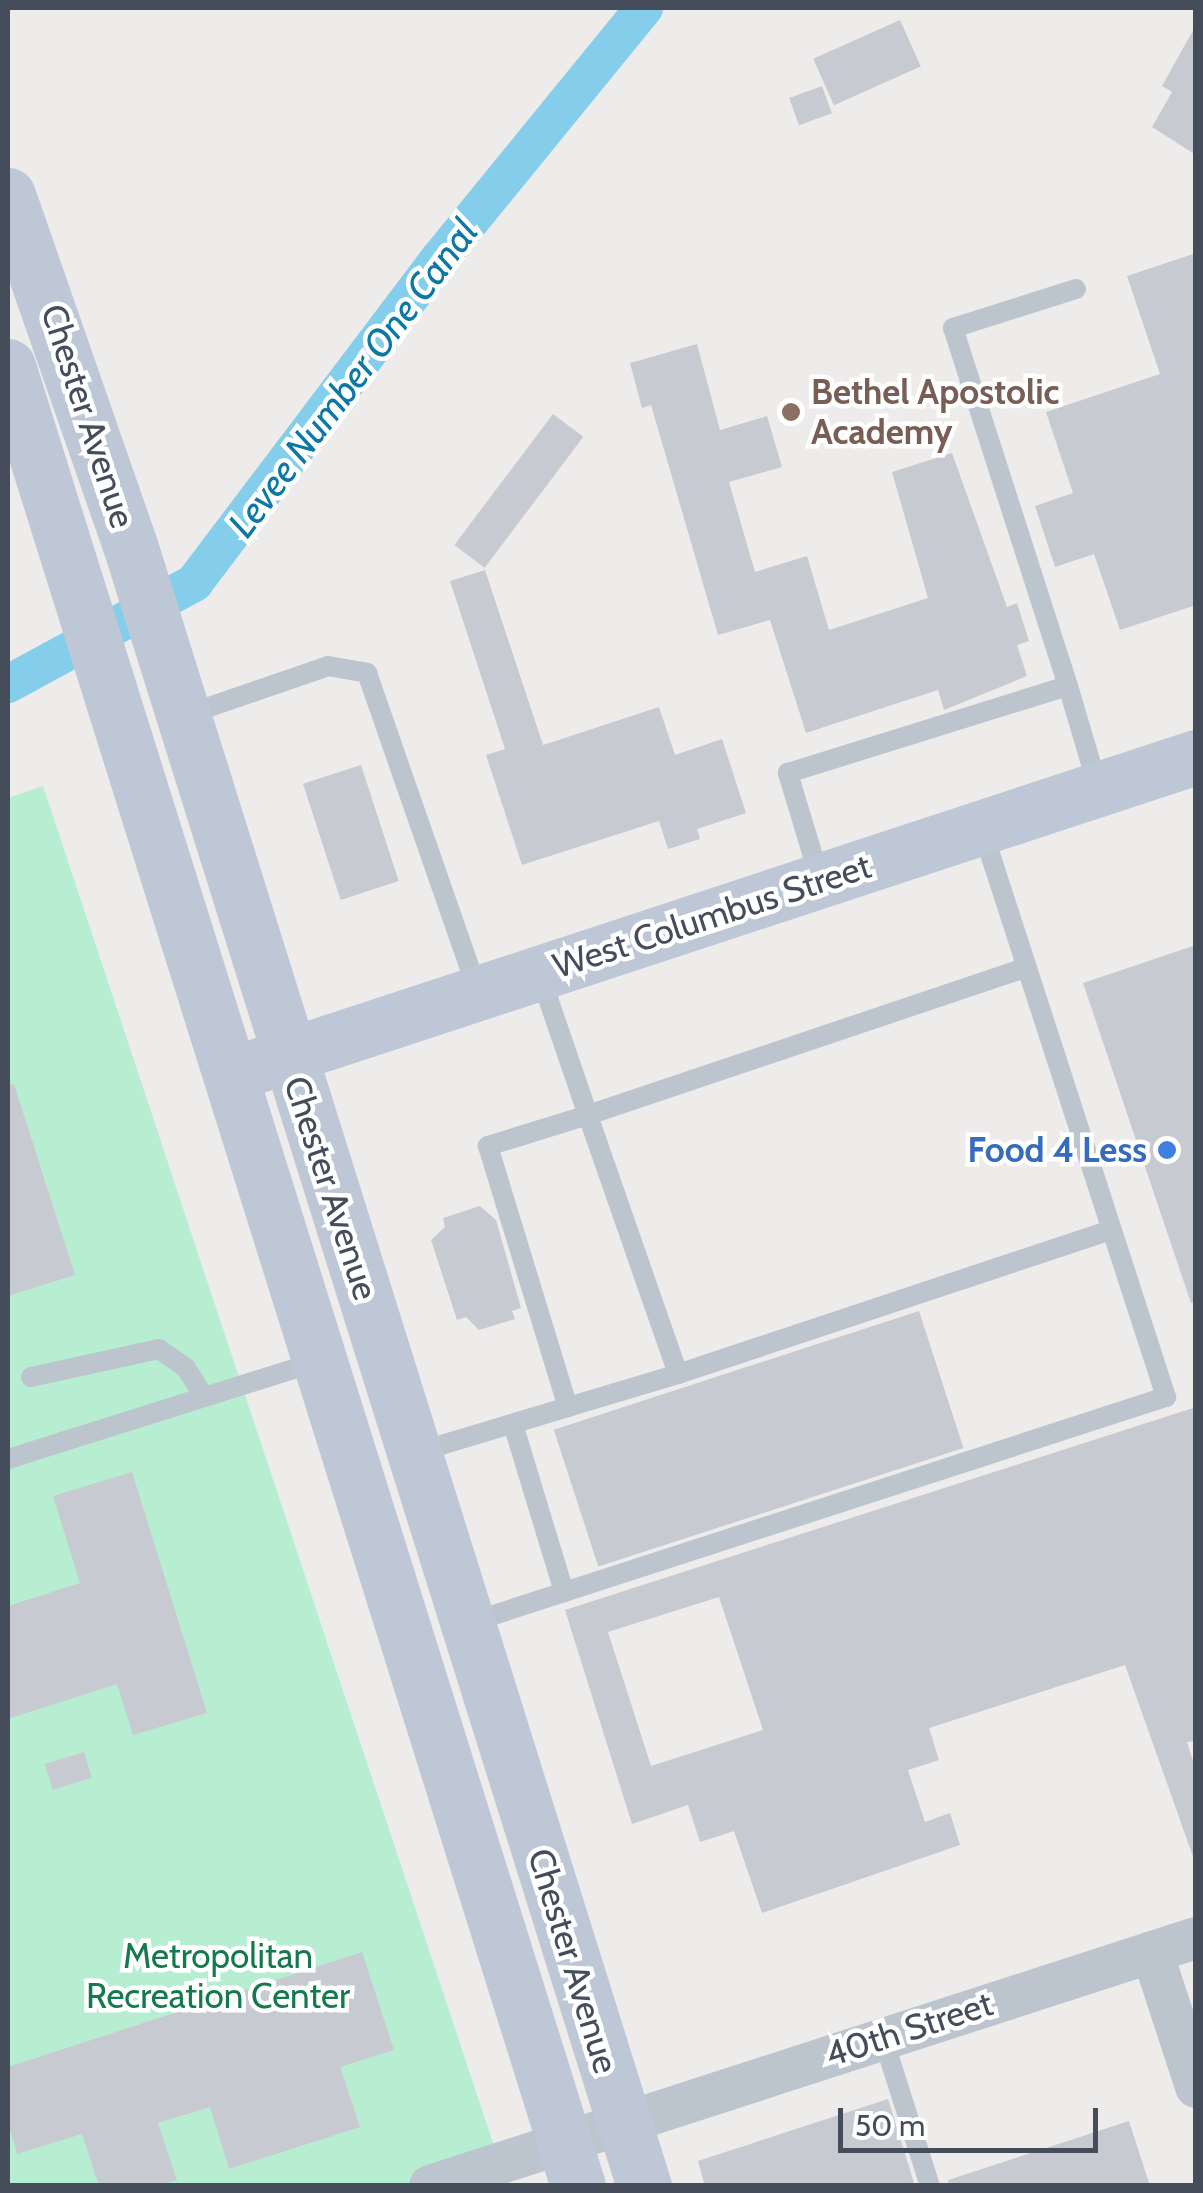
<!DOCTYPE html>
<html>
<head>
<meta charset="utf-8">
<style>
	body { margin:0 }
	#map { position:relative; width:1203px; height:2193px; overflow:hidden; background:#eeebeb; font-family:Cabin,sans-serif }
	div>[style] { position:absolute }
	.green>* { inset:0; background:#b7eed1 }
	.canal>* { height:38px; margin:-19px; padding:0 19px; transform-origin:19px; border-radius:19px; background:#84ceec }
	.building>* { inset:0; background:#c8cad1; transform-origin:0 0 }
	.lane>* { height:20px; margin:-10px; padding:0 10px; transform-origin:10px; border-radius:10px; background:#bcc4ce }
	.street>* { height:42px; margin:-21px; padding:0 21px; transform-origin:21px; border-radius:21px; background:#bcc4ce }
	.secondary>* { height:55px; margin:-27.5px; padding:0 27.5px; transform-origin:27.5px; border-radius:27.5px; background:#bdc7d5 }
	.dots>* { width:28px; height:28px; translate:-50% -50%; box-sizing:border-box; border:5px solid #fff; border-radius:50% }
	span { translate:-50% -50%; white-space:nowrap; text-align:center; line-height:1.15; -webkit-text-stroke:9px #fff; paint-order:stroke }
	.education-label { font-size:35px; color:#785e54; font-weight:700 }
	.left { translate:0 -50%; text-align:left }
	.street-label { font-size:35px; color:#444d59 }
	.shop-label { font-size:35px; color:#366cbe; font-weight:700 }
	.right { translate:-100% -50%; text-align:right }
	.park-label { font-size:35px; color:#15794f }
	.water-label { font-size:38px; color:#0b78a5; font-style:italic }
	.frame { position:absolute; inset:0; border:10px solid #444d59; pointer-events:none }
	.scale { position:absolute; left:838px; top:2108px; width:260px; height:45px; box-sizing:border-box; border:5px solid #444d59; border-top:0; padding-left:12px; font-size:30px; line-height:35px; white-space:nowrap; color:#444d59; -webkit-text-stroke:8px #fff; paint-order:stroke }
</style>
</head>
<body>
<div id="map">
	<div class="green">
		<div style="clip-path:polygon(43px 786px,507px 2185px,8px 2185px,8px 798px)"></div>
	</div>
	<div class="canal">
		<div style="left:8px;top:684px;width:212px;rotate:-28.5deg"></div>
		<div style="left:194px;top:583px;width:408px;rotate:-52.9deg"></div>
		<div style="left:440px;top:258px;width:323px;rotate:-50.8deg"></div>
	</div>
	<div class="building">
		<div style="left:900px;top:20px;width:51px;height:95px;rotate:66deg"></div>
		<div style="clip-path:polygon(1196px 25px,1196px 155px,1152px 127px,1172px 92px,1162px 86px)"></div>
		<div style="left:822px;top:86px;width:29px;height:35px;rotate:70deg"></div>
		<div style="clip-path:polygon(1196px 253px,1196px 605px,1120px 630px,1094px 554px,1055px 567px,1035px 506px,1073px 493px,1046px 412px,1160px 374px,1127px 276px)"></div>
		<div style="clip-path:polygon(697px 344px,720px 430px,767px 416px,782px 467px,729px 482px,755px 572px,807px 556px,829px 630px,928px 598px,892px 472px,952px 453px,1007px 607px,1017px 603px,1029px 641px,1017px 645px,1027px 676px,944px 710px,938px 690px,806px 733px,770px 620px,718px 635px,651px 405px,642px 408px,630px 363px)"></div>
		<div style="left:553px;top:414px;width:38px;height:164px;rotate:37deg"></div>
		<div style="clip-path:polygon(485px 570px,543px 745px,659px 707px,675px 755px,722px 739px,746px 813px,697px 829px,700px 839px,668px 849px,659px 821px,522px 865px,486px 755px,505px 749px,450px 581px)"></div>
		<div style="left:361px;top:765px;width:122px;height:61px;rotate:72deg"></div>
		<div style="clip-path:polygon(1196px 945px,1196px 1302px,1191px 1303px,1083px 983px)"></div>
		<div style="clip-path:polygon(14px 1084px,75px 1275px,8px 1296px,8px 1085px)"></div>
		<div style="clip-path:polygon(480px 1206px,496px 1220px,521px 1308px,512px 1311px,515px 1319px,479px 1330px,466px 1317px,457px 1320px,431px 1240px,445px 1227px,443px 1218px)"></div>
		<div style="left:919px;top:1311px;width:144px;height:384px;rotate:72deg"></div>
		<div style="clip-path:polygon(evenodd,1196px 1407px,1196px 1741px,1187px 1742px,1196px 1770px,1196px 1865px,1125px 1665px,929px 1728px,939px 1760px,908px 1770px,925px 1822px,950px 1813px,960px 1845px,762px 1913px,734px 1831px,700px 1842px,688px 1805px,632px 1824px,565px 1610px,1196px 1407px,719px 1597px,763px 1730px,651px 1766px,608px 1632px,719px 1597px)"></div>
		<div style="clip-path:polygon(132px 1472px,207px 1713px,133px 1735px,117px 1684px,8px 1719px,8px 1606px,80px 1583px,53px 1496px)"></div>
		<div style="left:84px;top:1752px;width:27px;height:41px;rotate:73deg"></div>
		<div style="clip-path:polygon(362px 1952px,394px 2050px,340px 2067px,360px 2127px,229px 2169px,210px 2107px,158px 2123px,177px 2180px,158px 2186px,99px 2186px,82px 2134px,17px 2154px,8px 2122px,8px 2067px)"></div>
		<div style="clip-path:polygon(888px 2099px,915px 2186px,705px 2186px,698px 2161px)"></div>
		<div style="clip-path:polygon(1129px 2121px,1150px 2186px,949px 2186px,948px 2180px)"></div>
	</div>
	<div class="lane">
		<div style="left:1068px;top:686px;width:376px;rotate:-107.8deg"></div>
		<div style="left:953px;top:328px;width:129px;rotate:-17.6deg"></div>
		<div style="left:183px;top:716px;width:153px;rotate:-19deg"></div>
		<div style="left:328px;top:666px;width:40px;rotate:10deg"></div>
		<div style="left:367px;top:673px;width:337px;rotate:70.8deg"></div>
		<div style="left:819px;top:876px;width:108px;rotate:-106.8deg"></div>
		<div style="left:788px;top:773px;width:293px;rotate:-17.3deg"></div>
		<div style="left:1068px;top:686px;width:105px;rotate:73.5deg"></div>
		<div style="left:540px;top:975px;width:148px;rotate:71.1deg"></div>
		<div style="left:588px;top:1115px;width:105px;rotate:162.8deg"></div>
		<div style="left:488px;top:1146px;width:273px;rotate:73deg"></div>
		<div style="left:568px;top:1407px;width:115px;rotate:-16.7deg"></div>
		<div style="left:678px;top:1374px;width:274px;rotate:-109.2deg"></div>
		<div style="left:588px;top:1115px;width:463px;rotate:-18.6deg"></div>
		<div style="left:678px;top:1374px;width:457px;rotate:-18.4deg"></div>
		<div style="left:31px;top:1377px;width:131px;rotate:-12.3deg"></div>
		<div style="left:159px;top:1349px;width:33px;rotate:35deg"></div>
		<div style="left:186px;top:1368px;width:34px;rotate:58deg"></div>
		<div style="left:513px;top:1424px;width:176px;rotate:73.1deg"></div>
		<div style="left:418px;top:1452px;width:157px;rotate:-16.7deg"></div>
		<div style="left:8px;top:1459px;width:322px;rotate:-17.5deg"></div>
		<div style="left:469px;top:1623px;width:733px;rotate:-17.97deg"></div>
		<div style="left:1166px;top:1397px;width:597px;rotate:-107.95deg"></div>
		<div style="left:883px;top:2038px;width:155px;rotate:72.4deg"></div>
	</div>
	<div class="street">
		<div style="left:1152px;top:1952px;width:142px;rotate:71.9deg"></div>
		<div style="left:430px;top:2186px;width:805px;rotate:-17.94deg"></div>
	</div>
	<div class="secondary">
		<div style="left:8px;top:195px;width:371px;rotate:70.8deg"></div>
		<div style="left:130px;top:545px;width:1720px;rotate:72.61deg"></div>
		<div style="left:8px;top:366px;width:1907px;rotate:72.61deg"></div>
		<div style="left:253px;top:1067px;width:993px;rotate:-18.2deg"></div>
	</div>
	<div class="dots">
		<div style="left:791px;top:412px;background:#8d6e63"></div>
		<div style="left:1167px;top:1150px;background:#3f7fe0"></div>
	</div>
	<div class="education-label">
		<span class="left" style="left:811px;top:412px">Bethel Apostolic<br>Academy</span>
	</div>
	<div class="street-label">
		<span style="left:88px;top:416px;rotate:72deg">Chester Avenue</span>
		<span style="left:712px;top:916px;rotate:-18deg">West Columbus Street</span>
		<span style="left:331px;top:1188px;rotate:72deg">Chester Avenue</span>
		<span style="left:573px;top:1961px;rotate:73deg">Chester Avenue</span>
		<span style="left:909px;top:2029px;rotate:-18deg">40th Street</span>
	</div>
	<div class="shop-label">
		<span class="right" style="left:1147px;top:1150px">Food 4 Less</span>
	</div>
	<div class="park-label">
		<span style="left:218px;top:1976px">Metropolitan<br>Recreation Center</span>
	</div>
	<div class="water-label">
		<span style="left:353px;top:378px;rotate:-53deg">Levee Number One Canal</span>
	</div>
	<div class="frame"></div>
	<div class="scale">50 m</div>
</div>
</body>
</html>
